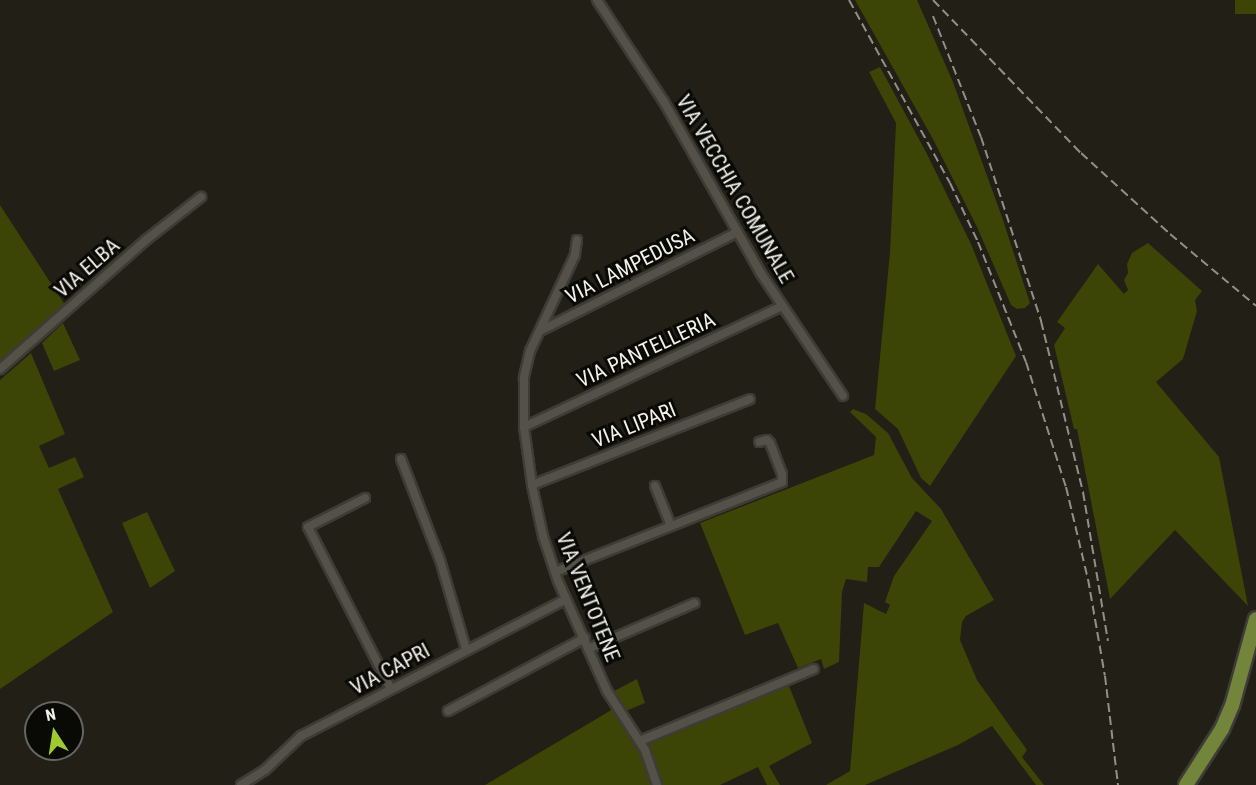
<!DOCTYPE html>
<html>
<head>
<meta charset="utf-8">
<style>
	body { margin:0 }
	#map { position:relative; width:1256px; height:785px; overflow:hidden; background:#211f16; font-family:"Roboto Condensed",sans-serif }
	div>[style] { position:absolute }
	.green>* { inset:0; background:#3c4406; transform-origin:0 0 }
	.roads { filter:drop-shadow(2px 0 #3d3c36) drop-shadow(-2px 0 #3d3c36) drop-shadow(0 2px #3d3c36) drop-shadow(0 -2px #3d3c36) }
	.street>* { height:8px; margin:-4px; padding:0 4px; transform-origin:4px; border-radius:4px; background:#545248 }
	.primary>* { height:14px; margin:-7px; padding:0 7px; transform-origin:7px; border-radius:7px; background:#72853a }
	.rail>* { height:2px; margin-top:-1px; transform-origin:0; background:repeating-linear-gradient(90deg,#918f87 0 9px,transparent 0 13.5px) }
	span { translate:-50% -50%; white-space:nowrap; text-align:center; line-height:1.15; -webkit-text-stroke:6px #090906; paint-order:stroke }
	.street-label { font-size:21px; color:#f2f1ea }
	.north { position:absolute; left:24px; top:701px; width:60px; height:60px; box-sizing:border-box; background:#090906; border:2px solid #666661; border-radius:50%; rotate:348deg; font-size:16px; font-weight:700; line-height:24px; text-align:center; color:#f2f1ea }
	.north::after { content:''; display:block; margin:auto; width:21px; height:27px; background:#9eca2f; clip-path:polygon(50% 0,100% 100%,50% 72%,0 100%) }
</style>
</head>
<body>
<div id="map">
	<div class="green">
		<div style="clip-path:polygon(855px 0,917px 0,953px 82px,1002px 217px,1030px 303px,1025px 308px,1017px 309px,1011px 305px,977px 227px,934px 141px)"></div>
		<div style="left:1235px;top:0;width:21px;height:14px"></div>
		<div style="clip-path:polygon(880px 67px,927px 154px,971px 244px,1016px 356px,930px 486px,921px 478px,898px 429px,875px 409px,890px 252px,896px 123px,869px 72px)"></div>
		<div style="clip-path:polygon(0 205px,65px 305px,0 363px)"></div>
		<div style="clip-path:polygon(1148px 243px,1202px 291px,1195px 300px,1197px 311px,1183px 359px,1156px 382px,1219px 457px,1248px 606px,1175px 530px,1110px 599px,1077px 429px,1074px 429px,1054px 345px,1065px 328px,1057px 322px,1098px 264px,1124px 294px,1128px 290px,1124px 280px,1128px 273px,1127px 264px,1132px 253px)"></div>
		<div style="clip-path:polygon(63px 323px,80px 360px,54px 371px,42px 343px)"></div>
		<div style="clip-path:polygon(31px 353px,65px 434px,39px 446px,49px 468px,75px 457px,84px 477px,58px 489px,113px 612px,0 689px,0 380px)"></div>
		<div style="clip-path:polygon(853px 409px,866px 414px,888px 433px,912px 478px,941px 509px,994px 600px,966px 616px,962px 622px,960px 640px,977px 680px,1027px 750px,1022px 757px,1044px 785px,1036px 785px,992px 726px,958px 745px,865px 785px,826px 785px,850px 771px,864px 603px,886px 614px,890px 605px,885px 602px,894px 576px,932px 521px,916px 511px,879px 567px,868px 567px,867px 582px,846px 579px,842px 592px,839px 662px,824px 669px,821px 659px,798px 668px,778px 623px,745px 635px,700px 523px,874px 455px,876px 437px,850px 412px)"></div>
		<div style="clip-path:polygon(147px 512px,175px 571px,150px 588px,122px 523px)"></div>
		<div style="clip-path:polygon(637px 679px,645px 703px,626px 711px,614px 691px)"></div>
		<div style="clip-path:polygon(789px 686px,812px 743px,769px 766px,780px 785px,767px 785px,758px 767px,720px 785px,661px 785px,647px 745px,767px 691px)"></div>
		<div style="clip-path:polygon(613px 709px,638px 749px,652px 785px,485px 785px)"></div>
	</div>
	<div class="roads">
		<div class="street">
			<div style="left:597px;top:0;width:122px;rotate:56.7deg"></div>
			<div style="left:664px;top:102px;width:195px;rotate:60.5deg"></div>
			<div style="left:760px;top:272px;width:149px;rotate:56.2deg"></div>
			<div style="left:577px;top:240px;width:15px;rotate:98deg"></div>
			<div style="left:575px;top:255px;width:106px;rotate:115.1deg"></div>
			<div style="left:530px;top:351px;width:28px;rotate:103deg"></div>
			<div style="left:524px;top:378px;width:49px;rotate:90deg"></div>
			<div style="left:524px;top:427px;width:59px;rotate:82.1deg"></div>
			<div style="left:532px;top:485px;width:52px;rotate:77.8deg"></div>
			<div style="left:543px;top:536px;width:47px;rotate:71.6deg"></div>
			<div style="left:558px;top:581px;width:120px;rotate:66deg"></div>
			<div style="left:607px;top:691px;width:70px;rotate:57.2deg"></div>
			<div style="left:645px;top:750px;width:37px;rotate:71deg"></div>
			<div style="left:540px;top:331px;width:219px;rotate:-26.6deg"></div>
			<div style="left:0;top:369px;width:195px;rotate:-41.5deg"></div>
			<div style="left:146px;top:240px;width:70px;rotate:-38deg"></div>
			<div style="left:524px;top:427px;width:285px;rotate:-25.1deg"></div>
			<div style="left:401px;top:459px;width:108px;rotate:68.9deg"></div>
			<div style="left:440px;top:560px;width:93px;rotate:73.7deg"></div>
			<div style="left:532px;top:485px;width:234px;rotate:-21.5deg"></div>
			<div style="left:655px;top:486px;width:43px;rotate:68.2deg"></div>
			<div style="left:365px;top:498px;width:64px;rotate:153deg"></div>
			<div style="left:308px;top:527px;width:182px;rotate:62.9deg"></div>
			<div style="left:555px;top:572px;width:244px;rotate:-21.6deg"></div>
			<div style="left:782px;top:482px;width:8px;rotate:-90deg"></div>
			<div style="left:782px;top:474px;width:33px;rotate:-111deg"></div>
			<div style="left:770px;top:443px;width:4px;rotate:-135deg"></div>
			<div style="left:767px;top:440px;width:8px;rotate:166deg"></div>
			<div style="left:588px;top:649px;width:116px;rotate:-23.3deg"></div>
			<div style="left:448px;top:711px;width:155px;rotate:-28.1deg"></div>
			<div style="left:640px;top:741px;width:188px;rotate:-22.5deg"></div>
			<div style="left:241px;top:785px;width:28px;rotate:-32deg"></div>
			<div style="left:265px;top:770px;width:50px;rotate:-43.4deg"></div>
			<div style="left:301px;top:736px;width:298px;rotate:-27.3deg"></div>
		</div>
		<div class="primary">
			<div style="left:1186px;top:785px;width:67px;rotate:-57.3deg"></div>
			<div style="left:1222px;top:729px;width:25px;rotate:-67deg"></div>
			<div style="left:1232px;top:706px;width:90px;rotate:-74.6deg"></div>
		</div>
	</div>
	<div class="rail">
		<div style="left:849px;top:0;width:209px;rotate:61.1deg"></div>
		<div style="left:950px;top:183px;width:65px;rotate:64.6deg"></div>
		<div style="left:978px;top:242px;width:129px;rotate:68.2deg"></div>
		<div style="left:1026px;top:362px;width:131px;rotate:72.3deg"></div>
		<div style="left:1066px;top:487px;width:95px;rotate:76.6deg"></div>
		<div style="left:1088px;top:579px;width:98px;rotate:80.1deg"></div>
		<div style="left:1105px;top:676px;width:110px;rotate:83.2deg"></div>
		<div style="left:933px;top:0;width:213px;rotate:46deg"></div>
		<div style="left:1081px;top:153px;width:120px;rotate:42.3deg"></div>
		<div style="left:1170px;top:234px;width:112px;rotate:39.9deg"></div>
		<div style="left:933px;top:16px;width:130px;rotate:68.4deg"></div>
		<div style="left:981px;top:137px;width:194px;rotate:71.9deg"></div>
		<div style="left:1041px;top:321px;width:176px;rotate:76.2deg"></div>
		<div style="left:1083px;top:492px;width:151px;rotate:80.5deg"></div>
	</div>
	<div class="street-label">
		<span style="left:735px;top:189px;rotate:60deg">VIA VECCHIA COMUNALE</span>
		<span style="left:630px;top:266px;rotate:-27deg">VIA LAMPEDUSA</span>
		<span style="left:87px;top:268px;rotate:-41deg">VIA ELBA</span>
		<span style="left:646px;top:350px;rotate:-25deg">VIA PANTELLERIA</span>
		<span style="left:634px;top:425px;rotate:-22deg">VIA LIPARI</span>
		<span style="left:588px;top:597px;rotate:68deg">VIA VENTOTENE</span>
		<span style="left:390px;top:669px;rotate:-28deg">VIA CAPRI</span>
	</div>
	<div class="north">N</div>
</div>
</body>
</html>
